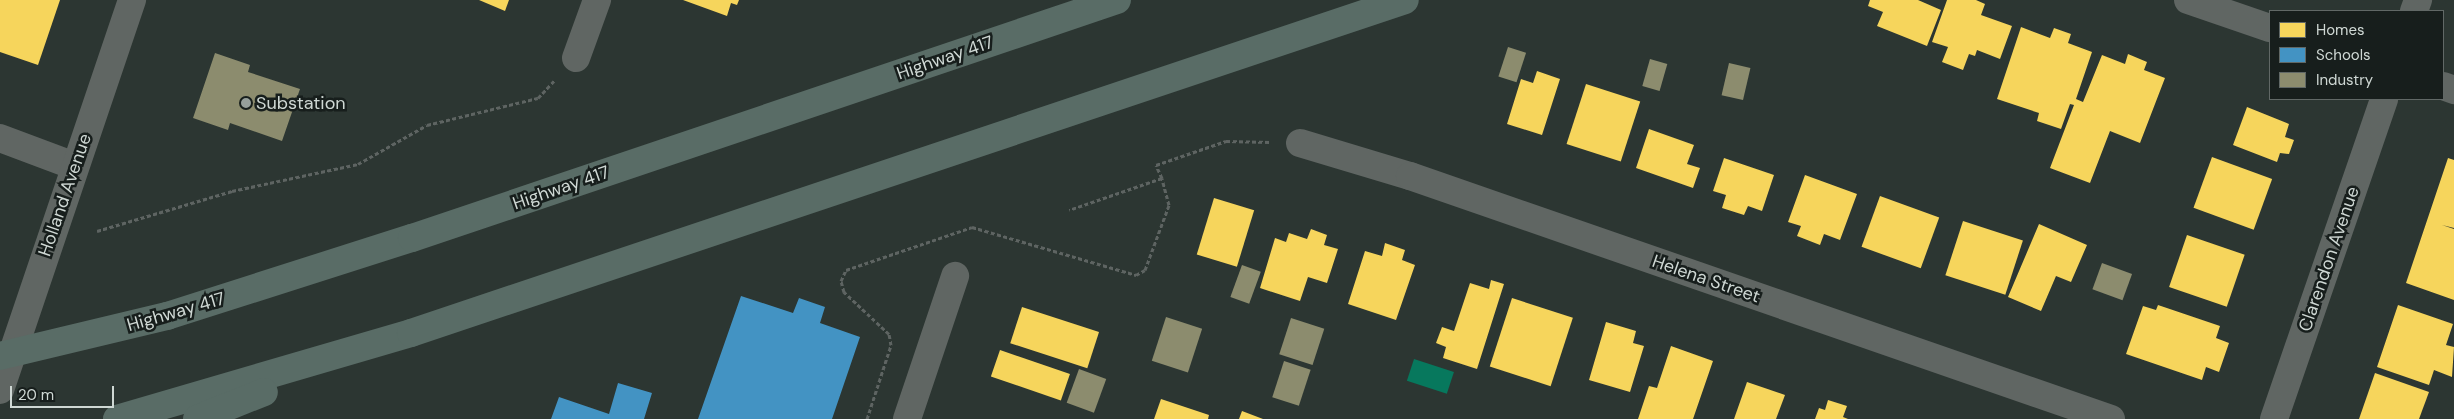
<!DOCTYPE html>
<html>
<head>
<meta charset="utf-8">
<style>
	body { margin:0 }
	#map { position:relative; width:2454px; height:419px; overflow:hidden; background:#2c3632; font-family:"DM Sans",sans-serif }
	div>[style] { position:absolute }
	.water>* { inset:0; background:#07785d; transform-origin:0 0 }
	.homes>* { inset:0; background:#f6d55c; transform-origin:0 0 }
	.schools>* { inset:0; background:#4393c3 }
	.industry>* { inset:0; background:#8c8c6e; transform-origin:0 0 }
	.path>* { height:3px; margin-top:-1.5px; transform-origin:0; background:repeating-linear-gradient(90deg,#5e6462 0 4px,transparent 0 6.5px) }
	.street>* { height:28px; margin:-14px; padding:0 14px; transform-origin:14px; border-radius:14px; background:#606663 }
	.secondary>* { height:28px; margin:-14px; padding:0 14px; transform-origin:14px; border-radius:14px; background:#606663 }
	.highway>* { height:28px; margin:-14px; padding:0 14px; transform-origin:14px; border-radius:14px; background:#596c66 }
	.dots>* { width:14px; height:14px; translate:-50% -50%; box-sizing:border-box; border:2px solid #171e1c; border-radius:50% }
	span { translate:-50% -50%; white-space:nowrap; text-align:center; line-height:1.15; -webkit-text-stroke:5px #171e1c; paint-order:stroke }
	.street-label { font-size:18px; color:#cfd8d4 }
	.poi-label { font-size:18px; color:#cfd8d4 }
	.left { translate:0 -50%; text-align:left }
	.legend { position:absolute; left:2269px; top:10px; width:175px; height:90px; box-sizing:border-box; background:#171e1c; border:1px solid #616866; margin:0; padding:6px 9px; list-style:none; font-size:15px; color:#cfd8d4 }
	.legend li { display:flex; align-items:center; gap:10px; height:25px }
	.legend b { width:25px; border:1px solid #616866 }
	.scale { position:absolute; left:10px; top:386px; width:104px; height:22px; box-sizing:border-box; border:2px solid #cfd8d4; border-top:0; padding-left:6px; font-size:15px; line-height:18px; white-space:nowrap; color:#cfd8d4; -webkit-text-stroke:4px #171e1c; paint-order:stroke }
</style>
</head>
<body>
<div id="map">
	<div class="water">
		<div style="left:1414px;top:359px;width:42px;height:23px;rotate:18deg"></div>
	</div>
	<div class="homes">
		<div style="clip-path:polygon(0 0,60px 0,38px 65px,0 52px)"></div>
		<div style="clip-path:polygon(479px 0,509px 0,505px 11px)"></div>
		<div style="clip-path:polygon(683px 0,739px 0,737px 5px,731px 3px,727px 16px)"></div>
		<div style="clip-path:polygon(1870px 0,1918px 0,1941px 10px,1927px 46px,1877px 26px,1883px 12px,1868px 6px)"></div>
		<div style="clip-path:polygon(1947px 0,1976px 0,1985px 4px,1981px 15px,2012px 26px,2000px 59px,1977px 50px,1975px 56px,1969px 54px,1963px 70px,1942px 62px,1948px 47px,1932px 42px)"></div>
		<div style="clip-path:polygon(2021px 27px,2050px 38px,2054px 28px,2071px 34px,2068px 43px,2092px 52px,2076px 99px,2083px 102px,2102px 55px,2125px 64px,2128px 54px,2147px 62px,2144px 70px,2165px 78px,2140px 143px,2110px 131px,2090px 183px,2050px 168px,2074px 105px,2070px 104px,2061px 129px,2037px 121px,2039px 113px,1997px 99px)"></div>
		<div style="clip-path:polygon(1537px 71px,1560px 79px,1542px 135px,1507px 124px,1521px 79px,1533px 83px)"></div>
		<div style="left:1586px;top:84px;width:57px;height:63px;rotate:18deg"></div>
		<div style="clip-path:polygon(2247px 107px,2289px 124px,2285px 137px,2294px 140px,2289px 154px,2280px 153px,2277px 162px,2233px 145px)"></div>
		<div style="clip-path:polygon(1649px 129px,1694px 145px,1687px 164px,1700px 168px,1693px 188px,1636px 168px)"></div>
		<div style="left:2212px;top:157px;width:64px;height:54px;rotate:20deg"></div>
		<div style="clip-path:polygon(1724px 158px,1774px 175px,1762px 211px,1748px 206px,1744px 215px,1722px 208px,1726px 195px,1713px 191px)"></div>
		<div style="clip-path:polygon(2448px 158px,2454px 160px,2454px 228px,2442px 225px,2454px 229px,2454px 300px,2406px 283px)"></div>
		<div style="clip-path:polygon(1805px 175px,1857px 194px,1840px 240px,1824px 234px,1820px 245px,1797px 236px,1801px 226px,1788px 222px)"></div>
		<div style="left:1880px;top:196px;width:63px;height:54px;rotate:20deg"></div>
		<div style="left:1214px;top:198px;width:42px;height:59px;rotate:17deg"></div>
		<div style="left:1963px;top:221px;width:63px;height:57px;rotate:18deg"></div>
		<div style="clip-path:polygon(2039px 224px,2087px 245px,2071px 282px,2056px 276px,2041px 311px,2008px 297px)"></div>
		<div style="clip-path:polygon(1311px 229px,1327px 235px,1324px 245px,1338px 249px,1327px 283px,1308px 277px,1300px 301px,1260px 288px,1275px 238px,1286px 242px,1289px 233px,1307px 239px)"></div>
		<div style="left:2187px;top:235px;width:61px;height:55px;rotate:19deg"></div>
		<div style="clip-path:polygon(1385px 243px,1405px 250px,1402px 260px,1415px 265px,1396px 320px,1348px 304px,1365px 251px,1382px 256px)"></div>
		<div style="clip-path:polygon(1491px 280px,1504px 284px,1477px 369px,1443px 358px,1446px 347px,1436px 343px,1442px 327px,1454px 331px,1470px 283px,1489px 289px)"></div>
		<div style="left:1512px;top:298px;width:64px;height:72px;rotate:18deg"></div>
		<div style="clip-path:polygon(2158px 305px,2220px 326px,2216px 338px,2229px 343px,2219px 372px,2206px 367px,2202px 380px,2126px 354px,2143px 306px,2156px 310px)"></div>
		<div style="clip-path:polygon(2398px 305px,2453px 324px,2446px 345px,2454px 347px,2452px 377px,2434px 370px,2429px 385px,2377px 367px)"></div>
		<div style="left:1022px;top:307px;width:81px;height:38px;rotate:18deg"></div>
		<div style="clip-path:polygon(1606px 322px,1636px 331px,1633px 343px,1644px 346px,1630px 392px,1589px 380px)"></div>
		<div style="clip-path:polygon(1671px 346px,1713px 361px,1693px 419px,1638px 419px,1649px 386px,1657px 388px)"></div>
		<div style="left:1000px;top:350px;width:74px;height:28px;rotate:19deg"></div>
		<div style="clip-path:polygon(2375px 373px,2429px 392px,2419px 419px,2359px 419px)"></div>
		<div style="clip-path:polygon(1747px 382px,1785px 395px,1776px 419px,1734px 419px)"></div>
		<div style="clip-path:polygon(1161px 399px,1209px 415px,1208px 419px,1154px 419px)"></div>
		<div style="clip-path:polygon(1828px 400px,1847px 406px,1843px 417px,1848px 419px,1815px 419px,1819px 408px,1825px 410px)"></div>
		<div style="clip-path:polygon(1242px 411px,1263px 419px,1239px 419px)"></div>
	</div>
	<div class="schools">
		<div style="clip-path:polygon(741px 296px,793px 313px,799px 298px,825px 307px,820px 323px,860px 337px,832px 419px,698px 419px)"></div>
		<div style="clip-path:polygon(618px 383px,652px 393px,644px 419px,551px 419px,559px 397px,609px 414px)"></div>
	</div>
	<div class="industry">
		<div style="left:1508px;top:47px;width:19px;height:31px;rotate:18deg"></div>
		<div style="clip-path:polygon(215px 53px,250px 65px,248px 72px,300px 89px,282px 141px,230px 123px,228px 130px,193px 118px)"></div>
		<div style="left:1650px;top:59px;width:18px;height:28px;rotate:16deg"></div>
		<div style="left:1729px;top:63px;width:22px;height:33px;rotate:13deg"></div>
		<div style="left:2102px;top:263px;width:32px;height:28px;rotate:20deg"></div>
		<div style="left:1242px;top:265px;width:20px;height:34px;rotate:20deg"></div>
		<div style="left:1166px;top:317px;width:38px;height:46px;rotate:18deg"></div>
		<div style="left:1291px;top:318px;width:35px;height:38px;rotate:18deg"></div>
		<div style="left:1284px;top:361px;width:28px;height:38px;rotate:18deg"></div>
		<div style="left:1079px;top:369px;width:29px;height:36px;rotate:20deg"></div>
	</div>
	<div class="path">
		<div style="left:1162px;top:178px;width:14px;rotate:-115deg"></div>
		<div style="left:1156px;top:165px;width:74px;rotate:-18.9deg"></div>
		<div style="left:1226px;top:141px;width:44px;rotate:1.3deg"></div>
		<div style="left:97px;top:231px;width:141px;rotate:-16.5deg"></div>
		<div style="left:232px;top:191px;width:129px;rotate:-12.1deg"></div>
		<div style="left:358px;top:164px;width:79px;rotate:-29.5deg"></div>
		<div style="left:427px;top:125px;width:114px;rotate:-13.7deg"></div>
		<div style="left:538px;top:98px;width:25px;rotate:-47deg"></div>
		<div style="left:867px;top:419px;width:78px;rotate:-72deg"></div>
		<div style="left:891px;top:345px;width:11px;rotate:-100deg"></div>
		<div style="left:889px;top:334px;width:62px;rotate:-137deg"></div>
		<div style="left:844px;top:292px;width:11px;rotate:-105deg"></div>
		<div style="left:841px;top:281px;width:12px;rotate:-66deg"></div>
		<div style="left:846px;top:270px;width:133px;rotate:-18.8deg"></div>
		<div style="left:972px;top:227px;width:171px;rotate:16.3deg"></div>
		<div style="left:1136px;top:275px;width:10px;rotate:-29deg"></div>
		<div style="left:1145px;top:270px;width:69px;rotate:-69.7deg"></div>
		<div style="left:1169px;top:205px;width:28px;rotate:-105deg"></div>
		<div style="left:1162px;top:178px;width:98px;rotate:161deg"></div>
	</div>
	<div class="street">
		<div style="left:2188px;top:0;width:87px;rotate:18.9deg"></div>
		<div style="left:2414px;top:11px;width:12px;rotate:-70deg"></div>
		<div style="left:576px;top:58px;width:62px;rotate:-70.1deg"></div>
		<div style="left:2443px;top:86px;width:12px;rotate:20deg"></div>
		<div style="left:1300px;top:143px;width:115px;rotate:16.7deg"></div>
		<div style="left:1410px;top:176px;width:742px;rotate:19.12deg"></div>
		<div style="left:907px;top:419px;width:151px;rotate:-71.4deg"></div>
		<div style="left:2274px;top:419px;width:338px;rotate:-71deg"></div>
	</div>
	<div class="secondary">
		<div style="left:0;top:138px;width:80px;rotate:20.5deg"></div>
		<div style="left:0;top:390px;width:412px;rotate:-71.3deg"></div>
	</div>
	<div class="highway">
		<div style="left:0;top:356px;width:172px;rotate:-13.5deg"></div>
		<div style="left:167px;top:316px;width:257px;rotate:-17.7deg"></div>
		<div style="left:412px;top:238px;width:744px;rotate:-18.65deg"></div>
		<div style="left:117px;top:419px;width:306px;rotate:-16.3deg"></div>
		<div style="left:411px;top:333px;width:1048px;rotate:-18.52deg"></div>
		<div style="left:197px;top:419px;width:72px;rotate:-21.9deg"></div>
	</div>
	<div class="dots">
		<div style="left:246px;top:103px;background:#969f9b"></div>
	</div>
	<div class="street-label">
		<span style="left:945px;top:58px;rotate:-19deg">Highway 417</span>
		<span style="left:561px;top:188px;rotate:-19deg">Highway 417</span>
		<span style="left:65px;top:195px;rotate:-71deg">Holland Avenue</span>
		<span style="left:2329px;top:259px;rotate:-71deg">Clarendon Avenue</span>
		<span style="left:1706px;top:279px;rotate:19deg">Helena Street</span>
		<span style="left:176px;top:312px;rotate:-16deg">Highway 417</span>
	</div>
	<div class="poi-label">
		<span class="left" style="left:256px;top:103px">Substation</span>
	</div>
	<ul class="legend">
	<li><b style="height:14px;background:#f6d55c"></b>Homes</li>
	<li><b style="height:14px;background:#4393c3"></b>Schools</li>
	<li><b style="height:14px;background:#8c8c6e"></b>Industry</li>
	</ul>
	<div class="scale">20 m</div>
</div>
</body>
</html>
